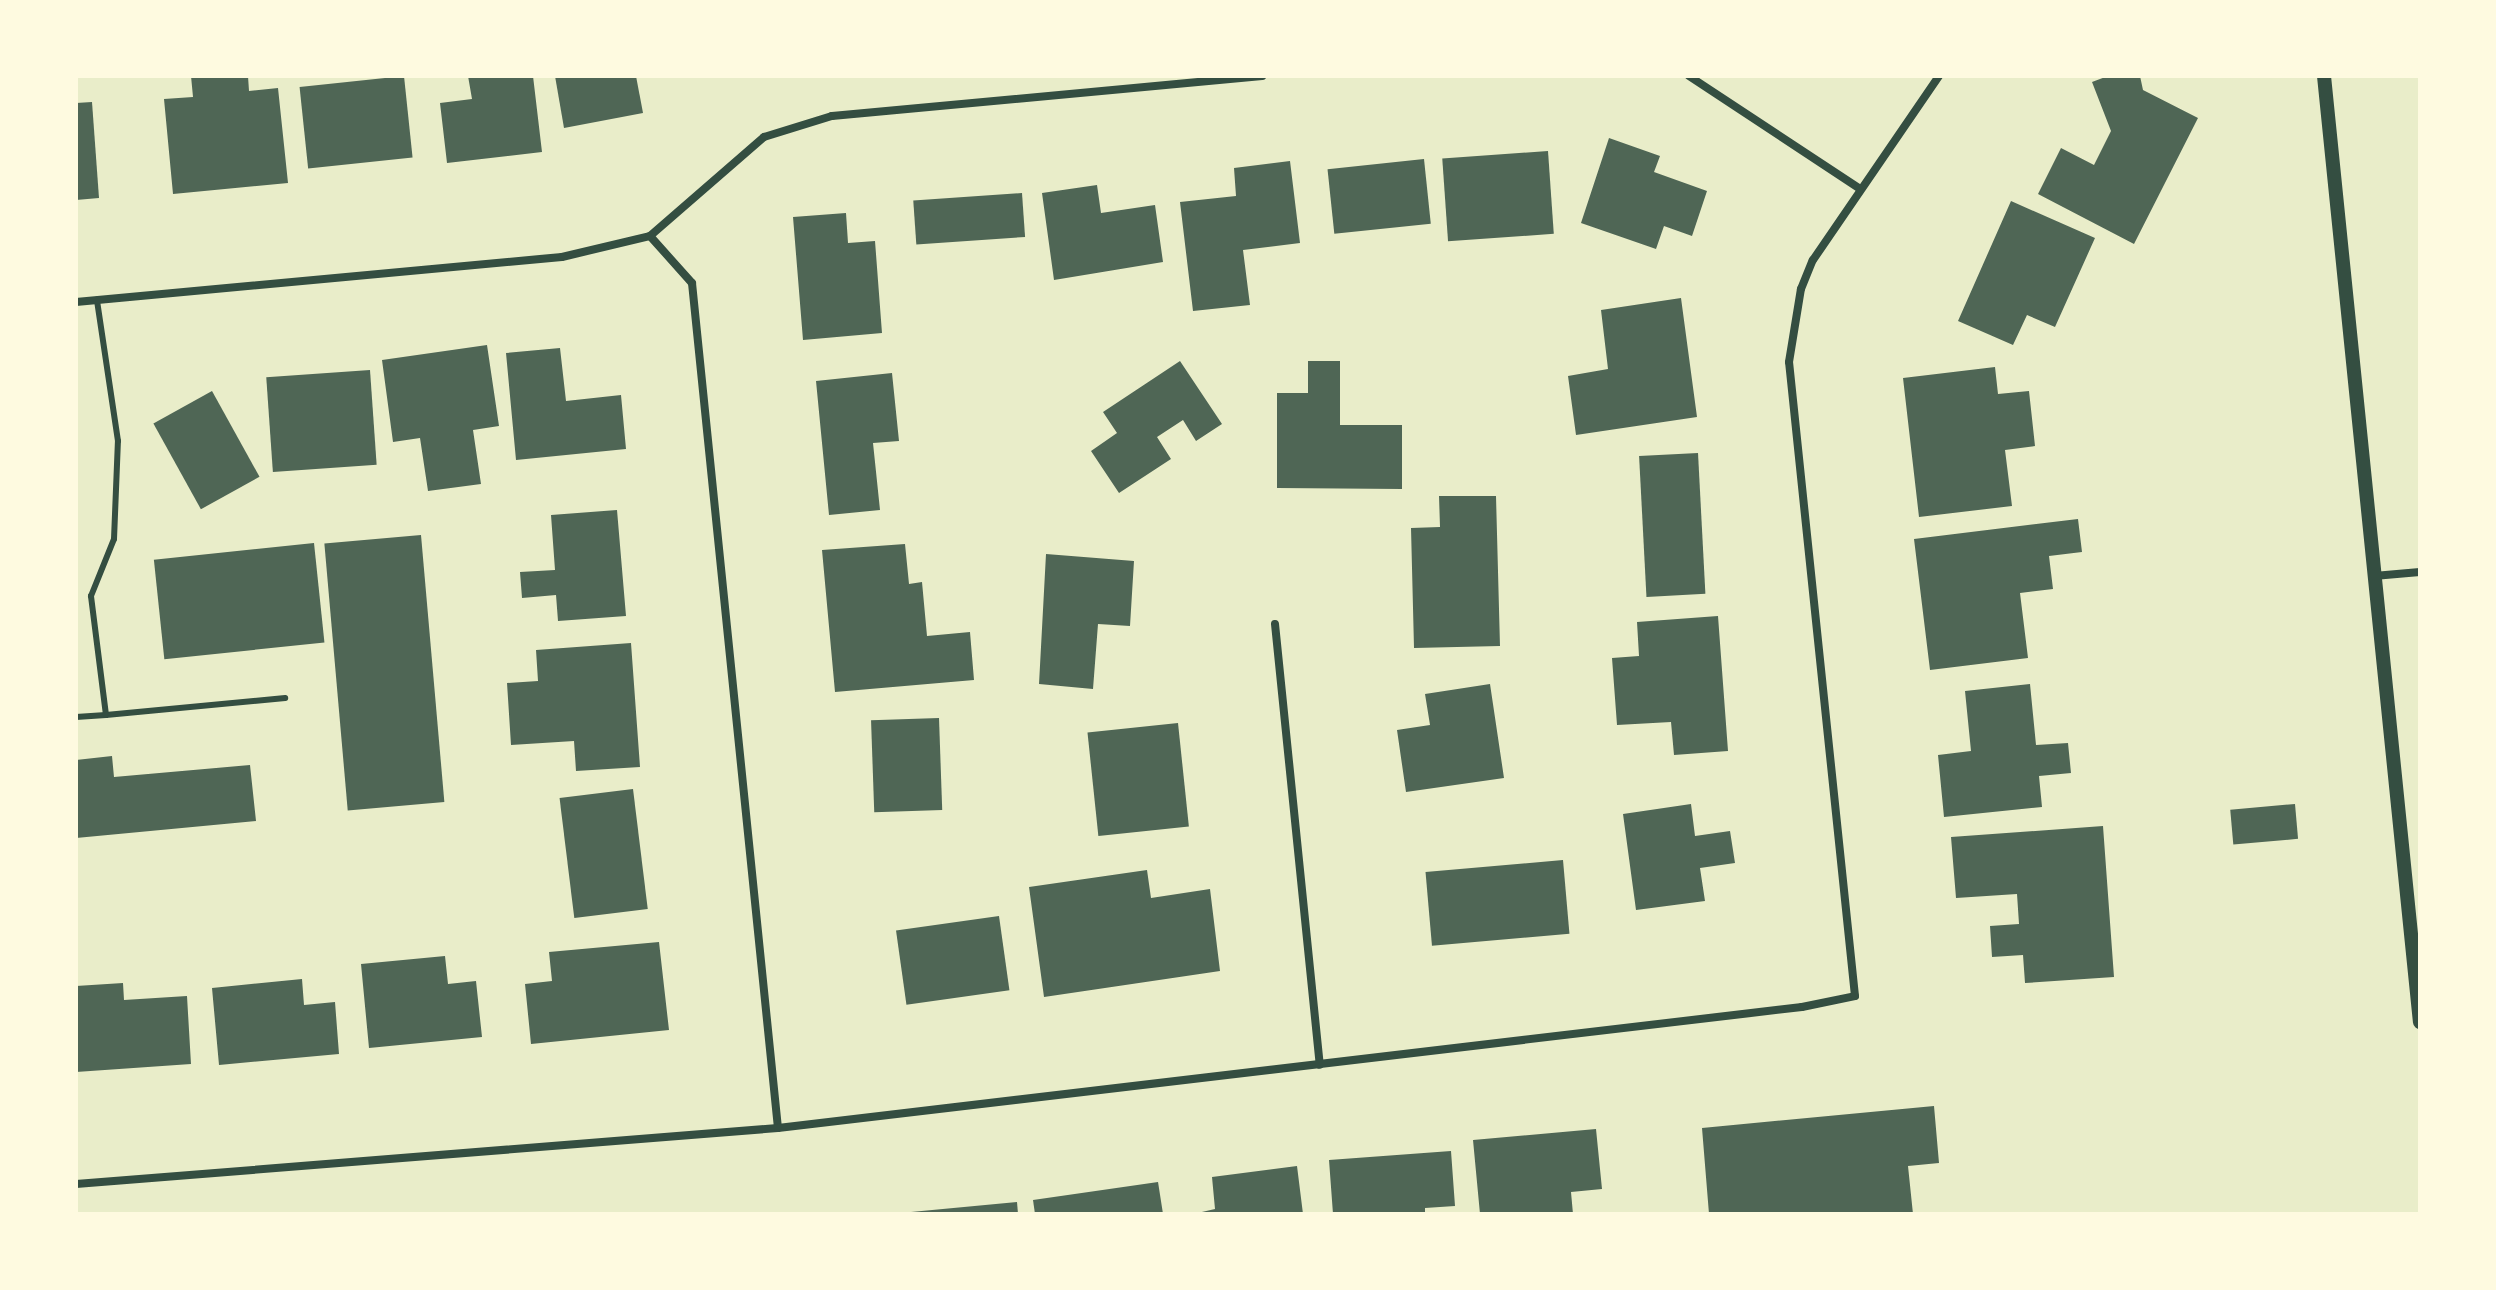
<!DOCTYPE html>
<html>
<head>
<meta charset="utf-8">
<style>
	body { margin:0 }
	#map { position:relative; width:2496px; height:1290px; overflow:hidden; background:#e9edc9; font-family:"Noto Serif",serif }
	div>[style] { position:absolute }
	.building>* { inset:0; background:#4f6655; transform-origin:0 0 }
	.service>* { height:6px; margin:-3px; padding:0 3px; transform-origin:3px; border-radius:3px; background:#344e41 }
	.minor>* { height:8px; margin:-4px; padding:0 4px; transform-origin:4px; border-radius:4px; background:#344e41 }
	.tertiary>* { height:14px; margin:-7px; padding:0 7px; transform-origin:7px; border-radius:7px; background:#344e41 }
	span { translate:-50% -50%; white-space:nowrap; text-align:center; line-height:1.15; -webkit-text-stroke:6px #fefae0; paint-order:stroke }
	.frame { position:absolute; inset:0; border:78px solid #fefae0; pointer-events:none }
</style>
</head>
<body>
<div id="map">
	<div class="building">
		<div style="clip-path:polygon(191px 76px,248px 76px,249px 91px,278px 88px,288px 183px,173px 194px,164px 99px,193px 97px)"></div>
		<div style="left:404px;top:76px;width:82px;height:105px;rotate:84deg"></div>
		<div style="clip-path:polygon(468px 76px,533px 76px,542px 152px,447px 163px,440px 103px,472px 99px)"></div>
		<div style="clip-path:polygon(555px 76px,636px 76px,643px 113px,564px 128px)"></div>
		<div style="clip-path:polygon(2108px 76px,2140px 76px,2143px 90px,2198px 118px,2134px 244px,2038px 194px,2061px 148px,2094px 165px,2111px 131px,2092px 82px)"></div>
		<div style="clip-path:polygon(92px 102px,99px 198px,76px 200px,76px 103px)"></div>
		<div style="clip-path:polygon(1609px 138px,1660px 156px,1654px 172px,1707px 191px,1692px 236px,1664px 226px,1656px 249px,1581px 223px)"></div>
		<div style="left:1548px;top:151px;width:83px;height:106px;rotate:86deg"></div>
		<div style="left:1424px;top:159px;width:65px;height:97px;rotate:84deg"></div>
		<div style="clip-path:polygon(1290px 161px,1300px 243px,1243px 250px,1250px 305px,1193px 311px,1180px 202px,1236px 196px,1234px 168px)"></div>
		<div style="clip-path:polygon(1097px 185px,1101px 213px,1155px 205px,1163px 262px,1054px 280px,1042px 193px)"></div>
		<div style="left:1022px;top:193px;width:44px;height:109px;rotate:86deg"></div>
		<div style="clip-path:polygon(2011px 201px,2095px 238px,2055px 327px,2027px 315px,2013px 345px,1958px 321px)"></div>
		<div style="clip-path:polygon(846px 213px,848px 243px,875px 241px,882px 333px,803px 340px,793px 217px)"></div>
		<div style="clip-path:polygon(1681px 298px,1697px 417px,1576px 435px,1568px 376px,1608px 369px,1601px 310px)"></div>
		<div style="clip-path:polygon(487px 345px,499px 426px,473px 430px,481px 484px,428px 491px,420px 438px,393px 442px,382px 360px)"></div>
		<div style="clip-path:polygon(560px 348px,566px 401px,621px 395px,626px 449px,516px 460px,506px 353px)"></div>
		<div style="clip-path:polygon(1180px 361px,1222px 424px,1196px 441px,1183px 420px,1157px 437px,1171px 459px,1119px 493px,1091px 451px,1117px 433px,1103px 412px)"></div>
		<div style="clip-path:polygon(1308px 361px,1340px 361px,1340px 425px,1402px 425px,1402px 489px,1277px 488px,1277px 393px,1308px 393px)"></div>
		<div style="clip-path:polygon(1995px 367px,1998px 394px,2029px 391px,2035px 446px,2005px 450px,2012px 506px,1919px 517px,1903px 378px)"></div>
		<div style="left:370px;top:370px;width:95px;height:104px;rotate:86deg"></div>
		<div style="clip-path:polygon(892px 373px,899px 441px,873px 443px,880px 510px,829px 515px,816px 381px)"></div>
		<div style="left:212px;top:391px;width:98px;height:67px;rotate:61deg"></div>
		<div style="left:1698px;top:453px;width:141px;height:59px;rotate:87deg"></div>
		<div style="clip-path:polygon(1439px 496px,1496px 496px,1500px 646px,1414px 648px,1411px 528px,1440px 527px)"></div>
		<div style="clip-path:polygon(617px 510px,626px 616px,558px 621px,556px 595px,522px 598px,520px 572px,555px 570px,551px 515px)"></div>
		<div style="clip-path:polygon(2078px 519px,2082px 552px,2049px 556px,2053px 589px,2020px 593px,2028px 658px,1930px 670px,1914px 539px)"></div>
		<div style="left:421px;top:535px;width:268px;height:97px;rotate:85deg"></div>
		<div style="left:314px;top:543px;width:100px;height:161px;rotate:84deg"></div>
		<div style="clip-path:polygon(905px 544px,909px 584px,922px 582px,927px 636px,970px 632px,974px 680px,835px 692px,822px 550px)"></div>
		<div style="clip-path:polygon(1046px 554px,1134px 561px,1130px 626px,1098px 624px,1093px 689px,1039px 684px)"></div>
		<div style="clip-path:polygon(1718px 616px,1728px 751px,1674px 755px,1671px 722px,1617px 725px,1612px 658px,1639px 656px,1637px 622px)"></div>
		<div style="clip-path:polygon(631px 643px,640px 767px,576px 771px,574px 741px,511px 745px,507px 683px,538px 681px,536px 650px)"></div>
		<div style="clip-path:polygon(1490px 684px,1504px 778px,1406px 792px,1397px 730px,1430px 725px,1425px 694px)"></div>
		<div style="clip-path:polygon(2030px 684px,2036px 745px,2068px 743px,2071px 773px,2039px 776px,2042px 807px,1944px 817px,1938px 755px,1971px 751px,1965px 691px)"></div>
		<div style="left:939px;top:718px;width:92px;height:68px;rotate:88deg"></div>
		<div style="left:1178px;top:723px;width:104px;height:91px;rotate:84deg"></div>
		<div style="clip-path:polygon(112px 756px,114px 777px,250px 765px,256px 821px,76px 838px,76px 760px)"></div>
		<div style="left:633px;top:789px;width:121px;height:74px;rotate:83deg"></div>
		<div style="clip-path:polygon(1691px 804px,1695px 836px,1730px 831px,1735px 863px,1700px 868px,1705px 901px,1636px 910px,1623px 814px)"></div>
		<div style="left:2295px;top:804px;width:35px;height:65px;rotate:85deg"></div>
		<div style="clip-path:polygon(2103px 826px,2114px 977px,2025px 983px,2023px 955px,1992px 957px,1990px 926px,2019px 924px,2017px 894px,1956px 898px,1951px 837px)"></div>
		<div style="left:1563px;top:860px;width:74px;height:138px;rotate:85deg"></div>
		<div style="clip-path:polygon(1147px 870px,1151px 898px,1210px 889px,1220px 971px,1044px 997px,1029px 887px)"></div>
		<div style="left:999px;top:916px;width:75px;height:104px;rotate:82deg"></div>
		<div style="clip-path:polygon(659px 942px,669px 1030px,531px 1044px,525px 984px,552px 981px,549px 952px)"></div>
		<div style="clip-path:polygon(445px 956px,448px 984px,476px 981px,482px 1037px,369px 1048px,361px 964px)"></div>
		<div style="clip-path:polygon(302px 979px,304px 1005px,335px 1002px,339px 1054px,219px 1065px,212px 988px)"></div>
		<div style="clip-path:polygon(123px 983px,124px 1000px,187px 996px,191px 1064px,76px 1072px,76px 986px)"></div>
		<div style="clip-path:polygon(1934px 1106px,1939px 1163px,1908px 1166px,1913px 1214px,1709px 1214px,1702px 1128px)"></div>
		<div style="clip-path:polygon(1596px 1129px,1602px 1189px,1571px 1192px,1573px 1214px,1480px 1214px,1473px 1140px)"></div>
		<div style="clip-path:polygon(1451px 1151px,1455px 1206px,1425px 1208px,1425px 1214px,1333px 1214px,1329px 1160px)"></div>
		<div style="clip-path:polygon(1297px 1166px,1303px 1214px,1193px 1214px,1215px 1209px,1212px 1177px)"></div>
		<div style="clip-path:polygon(1158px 1182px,1163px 1214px,1035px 1214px,1033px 1200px)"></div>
		<div style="clip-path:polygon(1017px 1202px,1018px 1214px,911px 1214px,911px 1212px)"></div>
	</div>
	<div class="service">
		<div style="left:106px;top:715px;width:180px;rotate:-5.4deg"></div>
		<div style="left:76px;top:717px;width:30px;rotate:-4deg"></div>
		<div style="left:106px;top:715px;width:120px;rotate:-97.2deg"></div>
		<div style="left:91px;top:596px;width:61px;rotate:-68deg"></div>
		<div style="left:114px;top:539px;width:98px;rotate:-87.7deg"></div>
		<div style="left:118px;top:441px;width:143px;rotate:-98.5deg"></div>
	</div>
	<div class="minor">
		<div style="left:1689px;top:76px;width:204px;rotate:33.4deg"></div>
		<div style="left:650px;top:236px;width:63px;rotate:48.2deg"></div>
		<div style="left:692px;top:283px;width:849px;rotate:84.19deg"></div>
		<div style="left:76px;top:302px;width:488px;rotate:-5.3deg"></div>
		<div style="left:562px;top:257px;width:90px;rotate:-13.4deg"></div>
		<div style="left:650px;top:236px;width:151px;rotate:-41deg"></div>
		<div style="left:764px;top:137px;width:71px;rotate:-17.2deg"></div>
		<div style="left:832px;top:116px;width:432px;rotate:-5.3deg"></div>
		<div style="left:2374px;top:576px;width:46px;rotate:-5deg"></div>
		<div style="left:1275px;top:624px;width:443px;rotate:84.2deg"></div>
		<div style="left:76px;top:1184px;width:704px;rotate:-4.56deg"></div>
		<div style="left:778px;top:1128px;width:1031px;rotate:-6.74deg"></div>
		<div style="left:1802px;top:1007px;width:54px;rotate:-11.7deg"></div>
		<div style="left:1855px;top:996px;width:637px;rotate:-95.94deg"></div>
		<div style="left:1789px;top:362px;width:74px;rotate:-80.7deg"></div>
		<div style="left:1801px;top:289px;width:31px;rotate:-68deg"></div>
		<div style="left:1813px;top:260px;width:223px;rotate:-55.6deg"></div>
	</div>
	<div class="tertiary">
		<div style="left:2324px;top:76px;width:951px;rotate:84.21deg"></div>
	</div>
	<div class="frame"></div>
</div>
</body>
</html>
